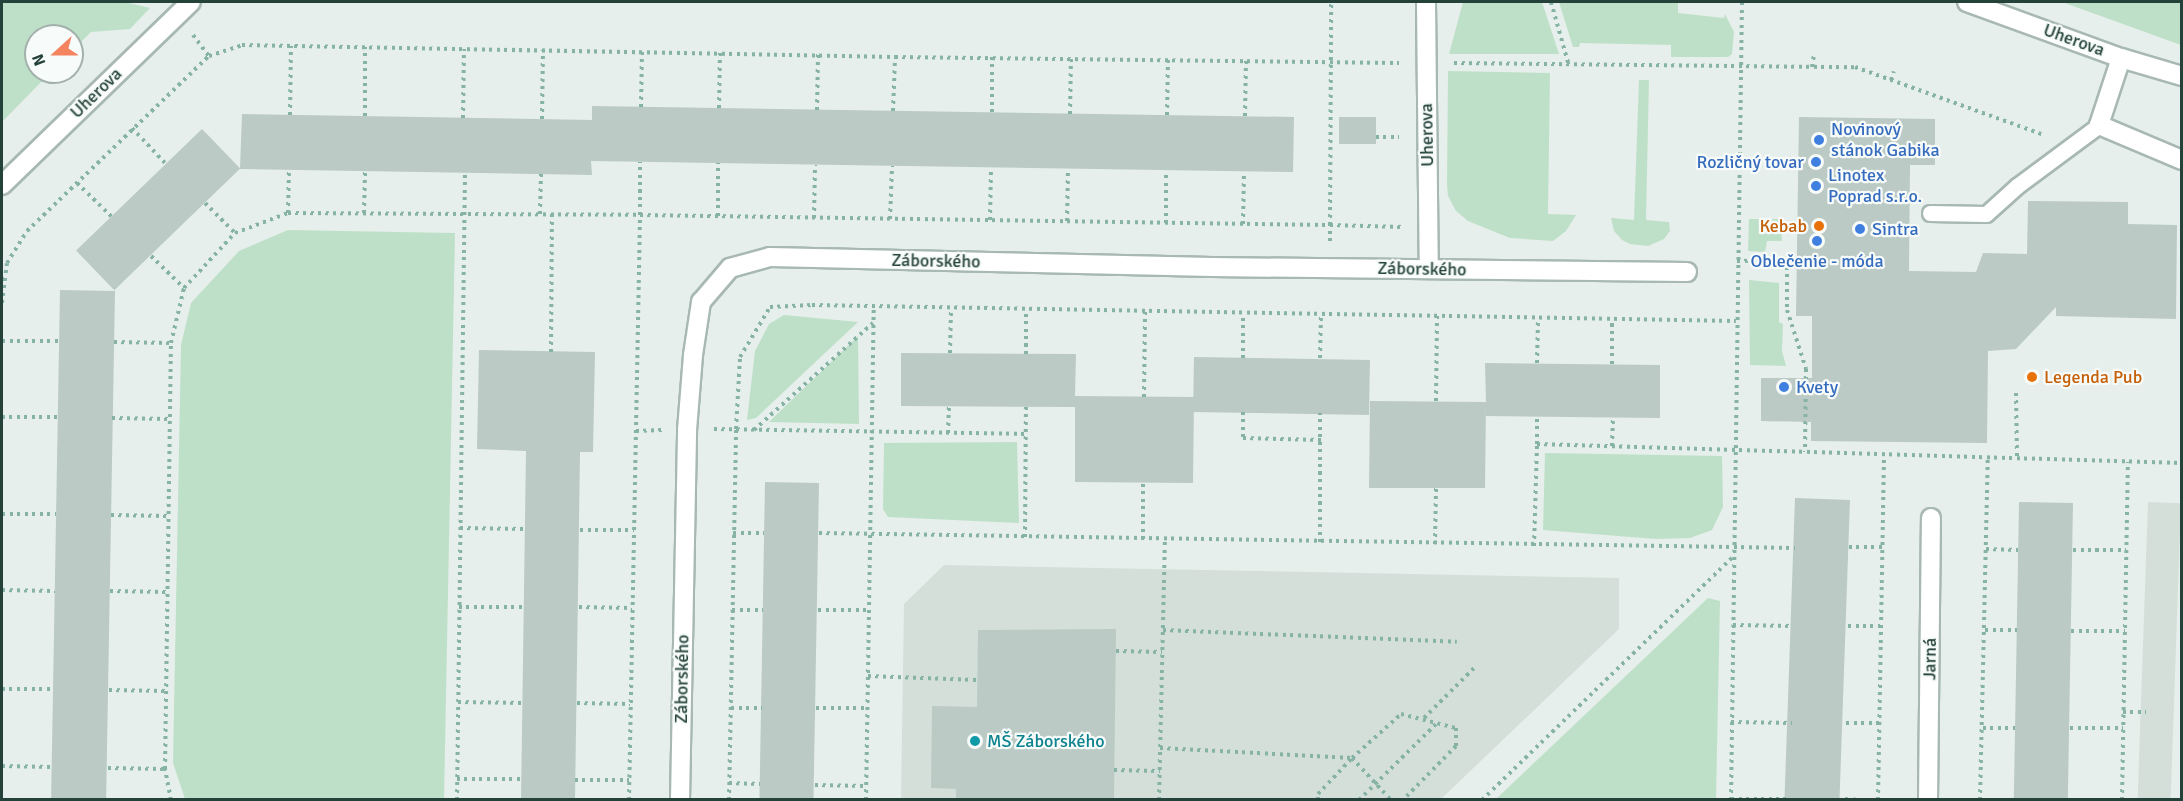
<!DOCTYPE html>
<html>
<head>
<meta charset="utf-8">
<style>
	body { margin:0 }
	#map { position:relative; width:2183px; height:801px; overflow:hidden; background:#e6efeb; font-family:Signika,sans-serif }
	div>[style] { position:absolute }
	.built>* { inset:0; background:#d4dfda; transform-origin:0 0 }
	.green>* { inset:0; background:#bfe0c8 }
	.building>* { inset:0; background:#bbcac4; transform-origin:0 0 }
	.path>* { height:4px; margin-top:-2px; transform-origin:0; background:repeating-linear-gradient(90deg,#86b3a5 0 3px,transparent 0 7.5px) }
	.roads { filter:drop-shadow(2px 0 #a8b8b2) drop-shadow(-2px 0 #a8b8b2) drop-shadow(0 2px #a8b8b2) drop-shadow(0 -2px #a8b8b2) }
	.lane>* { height:15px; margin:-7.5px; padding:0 7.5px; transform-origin:7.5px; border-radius:7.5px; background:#fff }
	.street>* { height:18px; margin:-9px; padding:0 9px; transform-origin:9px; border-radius:9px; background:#fff }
	.dots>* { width:16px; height:16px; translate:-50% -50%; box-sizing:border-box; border:3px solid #f7fbf9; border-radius:50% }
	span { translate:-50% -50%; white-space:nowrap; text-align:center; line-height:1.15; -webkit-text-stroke:4.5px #f7fbf9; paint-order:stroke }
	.street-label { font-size:18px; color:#24423a }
	.shop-label { font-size:18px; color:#366cbe }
	.left { translate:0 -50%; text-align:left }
	.right { translate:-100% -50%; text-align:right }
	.food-label { font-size:18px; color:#c56008 }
	.culture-label { font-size:18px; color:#0d838f }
	.frame { position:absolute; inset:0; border:3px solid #24423a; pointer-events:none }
	.north { position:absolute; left:24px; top:24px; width:60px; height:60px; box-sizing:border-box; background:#f7fbf9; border:2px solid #a3b1ad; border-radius:50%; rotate:249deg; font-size:16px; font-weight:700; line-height:24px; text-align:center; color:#24423a }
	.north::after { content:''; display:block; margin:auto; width:21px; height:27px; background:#f4845f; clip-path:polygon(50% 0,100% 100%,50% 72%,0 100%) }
</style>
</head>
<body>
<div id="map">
	<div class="built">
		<div style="left:2148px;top:502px;width:33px;height:297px;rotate:2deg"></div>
		<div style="clip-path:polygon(944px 565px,1619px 578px,1619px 629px,1441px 799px,901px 800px,904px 604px)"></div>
	</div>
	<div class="green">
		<div style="clip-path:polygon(2px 2px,125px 2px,150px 8px,130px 29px,91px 32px,72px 51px,72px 36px,36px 36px,36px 72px,51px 72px,2px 122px)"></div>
		<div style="clip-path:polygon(1463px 2px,1542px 2px,1559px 54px,1449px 54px)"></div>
		<div style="clip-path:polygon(1559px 2px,1678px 2px,1678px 13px,1724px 18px,1725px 14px,1734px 32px,1732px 54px,1728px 57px,1671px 57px,1671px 45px,1580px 43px,1579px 47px,1573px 47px)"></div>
		<div style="clip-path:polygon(2062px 2px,2180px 2px,2181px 45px)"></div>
		<div style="clip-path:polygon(1448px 71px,1550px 73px,1548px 214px,1576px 215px,1566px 231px,1553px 241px,1510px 238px,1468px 221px,1456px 211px,1448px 196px,1447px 184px)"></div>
		<div style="clip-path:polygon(1639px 80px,1649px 80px,1646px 220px,1669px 222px,1670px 231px,1664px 239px,1648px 246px,1630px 244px,1622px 240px,1614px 231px,1611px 218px,1634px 220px)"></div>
		<div style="clip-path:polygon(1749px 219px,1781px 219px,1782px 241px,1767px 241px,1765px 252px,1748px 251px)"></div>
		<div style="clip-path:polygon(288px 230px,455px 233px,444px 799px,185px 799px,173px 763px,181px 345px,191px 303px,239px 251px)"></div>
		<div style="clip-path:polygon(1749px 280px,1779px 283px,1779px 322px,1783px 324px,1782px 351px,1786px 366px,1750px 365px)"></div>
		<div style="clip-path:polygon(784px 315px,858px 322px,756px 418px,747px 420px,755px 351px,769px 324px)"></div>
		<div style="clip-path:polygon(858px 336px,859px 424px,769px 422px)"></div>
		<div style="clip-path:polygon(1017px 442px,1019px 523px,888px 517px,883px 509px,884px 443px)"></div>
		<div style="clip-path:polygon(1545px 453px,1722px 456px,1723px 507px,1712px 530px,1690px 538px,1656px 539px,1543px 530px)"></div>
		<div style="clip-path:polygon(1708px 598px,1720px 601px,1716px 799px,1496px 799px)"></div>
	</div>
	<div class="building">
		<div style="clip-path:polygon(592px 106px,1294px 117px,1293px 172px,591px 161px,592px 175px,240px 169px,242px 114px,592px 120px)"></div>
		<div style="left:1339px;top:117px;width:37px;height:27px"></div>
		<div style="clip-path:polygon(1799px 117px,1935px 119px,1935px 165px,1910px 165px,1909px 271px,1976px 272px,1983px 253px,2027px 254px,2028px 201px,2128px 202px,2128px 224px,2177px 225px,2176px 319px,2056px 316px,2056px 307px,2016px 349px,1988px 351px,1987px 443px,1811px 441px,1811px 422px,1761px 421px,1761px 378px,1812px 378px,1812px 316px,1796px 316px)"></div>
		<div style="left:202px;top:129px;width:55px;height:175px;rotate:46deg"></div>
		<div style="left:60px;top:290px;width:55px;height:510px;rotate:1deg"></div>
		<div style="clip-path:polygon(479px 350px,595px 352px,593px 452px,580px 452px,575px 800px,521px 800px,526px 451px,477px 449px)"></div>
		<div style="clip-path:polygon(901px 353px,1076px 354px,1075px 396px,1194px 397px,1193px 483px,1075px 482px,1075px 407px,901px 406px)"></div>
		<div style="left:1194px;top:357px;width:176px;height:55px;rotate:1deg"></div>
		<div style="clip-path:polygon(1485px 363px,1660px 365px,1660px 418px,1486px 416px,1486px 402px,1485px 488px,1369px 488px,1370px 401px,1486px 402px)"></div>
		<div style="left:765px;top:482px;width:54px;height:318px;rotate:1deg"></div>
		<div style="left:1795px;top:498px;width:55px;height:302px;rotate:2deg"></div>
		<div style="left:2019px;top:502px;width:54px;height:298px;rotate:1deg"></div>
		<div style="clip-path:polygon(1116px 629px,1114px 800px,956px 800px,956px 789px,931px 788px,932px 706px,977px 707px,978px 630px)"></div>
	</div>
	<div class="path">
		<div style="left:1551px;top:2px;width:66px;rotate:74.3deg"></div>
		<div style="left:193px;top:35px;width:26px;rotate:53deg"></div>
		<div style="left:1454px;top:63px;width:401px;rotate:0.6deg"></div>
		<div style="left:1855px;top:67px;width:201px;rotate:19.8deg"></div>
		<div style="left:1812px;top:67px;width:13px;rotate:-81deg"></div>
		<div style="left:1891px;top:80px;width:9px;rotate:-72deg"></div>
		<div style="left:641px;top:107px;width:56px;rotate:-89deg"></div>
		<div style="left:719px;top:108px;width:55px;rotate:-89deg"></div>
		<div style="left:817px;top:110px;width:56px;rotate:-89deg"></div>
		<div style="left:893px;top:111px;width:53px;rotate:-87.8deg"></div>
		<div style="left:992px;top:112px;width:55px;rotate:-90deg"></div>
		<div style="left:1070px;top:114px;width:56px;rotate:-89deg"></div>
		<div style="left:290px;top:115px;width:69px;rotate:-89.2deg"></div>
		<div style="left:1167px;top:115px;width:55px;rotate:-89deg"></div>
		<div style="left:365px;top:116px;width:69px;rotate:-90deg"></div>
		<div style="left:1245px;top:116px;width:55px;rotate:-89deg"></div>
		<div style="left:463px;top:118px;width:69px;rotate:-89.2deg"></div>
		<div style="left:542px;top:119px;width:69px;rotate:-89.2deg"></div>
		<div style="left:132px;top:128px;width:50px;rotate:46.6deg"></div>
		<div style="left:1376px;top:137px;width:23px"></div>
		<div style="left:77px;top:183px;width:49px;rotate:44.2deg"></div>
		<div style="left:205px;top:203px;width:42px;rotate:45deg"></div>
		<div style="left:288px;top:213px;width:43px;rotate:-88.7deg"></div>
		<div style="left:364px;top:213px;width:42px;rotate:-88.6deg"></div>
		<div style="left:540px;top:214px;width:40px;rotate:-88.6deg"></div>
		<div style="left:718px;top:216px;width:53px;rotate:-90deg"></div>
		<div style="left:814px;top:218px;width:53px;rotate:-88.9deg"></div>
		<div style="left:890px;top:219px;width:53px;rotate:-87.8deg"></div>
		<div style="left:990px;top:220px;width:52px;rotate:-88.9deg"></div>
		<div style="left:1067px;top:221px;width:52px;rotate:-88.9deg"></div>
		<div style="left:1166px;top:223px;width:52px;rotate:-90deg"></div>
		<div style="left:1243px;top:224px;width:52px;rotate:-88.9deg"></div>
		<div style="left:1330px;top:241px;width:16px;rotate:-90deg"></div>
		<div style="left:1330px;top:225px;width:73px;rotate:1.6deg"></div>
		<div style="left:151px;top:256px;width:46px;rotate:44.1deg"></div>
		<div style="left:1787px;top:259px;width:51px;rotate:90deg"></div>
		<div style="left:1787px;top:310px;width:62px;rotate:72.1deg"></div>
		<div style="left:1806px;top:369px;width:83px;rotate:90.7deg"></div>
		<div style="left:1737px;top:261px;width:60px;rotate:-1deg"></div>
		<div style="left:2px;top:303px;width:40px;rotate:-82.9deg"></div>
		<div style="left:7px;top:263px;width:38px;rotate:-58deg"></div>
		<div style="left:27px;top:231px;width:252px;rotate:-43.9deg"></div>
		<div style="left:209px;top:56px;width:35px;rotate:-18deg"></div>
		<div style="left:242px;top:45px;width:653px;rotate:1.05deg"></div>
		<div style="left:895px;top:57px;width:504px;rotate:0.68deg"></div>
		<div style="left:2px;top:341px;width:57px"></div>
		<div style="left:114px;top:342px;width:57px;rotate:1deg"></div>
		<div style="left:551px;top:352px;width:138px;rotate:-89.6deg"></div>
		<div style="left:950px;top:353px;width:45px;rotate:-88.7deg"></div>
		<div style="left:1026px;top:354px;width:45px;rotate:-90deg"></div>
		<div style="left:1243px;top:358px;width:45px;rotate:-90deg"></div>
		<div style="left:1320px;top:358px;width:44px;rotate:-88.7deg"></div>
		<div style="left:1537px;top:363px;width:45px;rotate:-88.7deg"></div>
		<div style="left:1612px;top:364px;width:45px;rotate:-90deg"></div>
		<div style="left:2016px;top:393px;width:66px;rotate:89.1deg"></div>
		<div style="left:1144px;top:397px;width:86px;rotate:-89.3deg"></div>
		<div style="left:1436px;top:401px;width:85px;rotate:-89.3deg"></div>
		<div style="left:1243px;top:412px;width:26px;rotate:90deg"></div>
		<div style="left:1243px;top:438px;width:78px;rotate:1.5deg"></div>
		<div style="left:2px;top:417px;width:56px"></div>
		<div style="left:112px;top:418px;width:58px;rotate:1deg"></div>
		<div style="left:714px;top:429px;width:311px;rotate:0.9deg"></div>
		<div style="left:754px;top:430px;width:160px;rotate:-42deg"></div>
		<div style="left:636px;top:431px;width:26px;rotate:-2deg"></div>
		<div style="left:948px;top:433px;width:27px;rotate:-88deg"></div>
		<div style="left:1537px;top:444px;width:27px;rotate:-90deg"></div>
		<div style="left:1612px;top:446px;width:29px;rotate:-88deg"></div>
		<div style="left:2px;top:514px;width:54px"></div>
		<div style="left:111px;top:515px;width:58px;rotate:1deg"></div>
		<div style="left:460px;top:528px;width:66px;rotate:0.9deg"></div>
		<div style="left:580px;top:530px;width:54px"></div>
		<div style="left:733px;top:533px;width:31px"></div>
		<div style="left:819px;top:533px;width:976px;rotate:0.88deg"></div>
		<div style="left:1025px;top:537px;width:130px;rotate:-89.6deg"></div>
		<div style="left:1143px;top:539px;width:56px;rotate:-90deg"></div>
		<div style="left:1320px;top:542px;width:129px;rotate:-90deg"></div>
		<div style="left:1435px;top:544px;width:56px;rotate:-89deg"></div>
		<div style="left:1534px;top:546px;width:102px;rotate:-88.3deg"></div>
		<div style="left:1537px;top:444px;width:645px;rotate:1.69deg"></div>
		<div style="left:1849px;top:547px;width:33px"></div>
		<div style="left:1986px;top:549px;width:32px;rotate:2deg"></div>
		<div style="left:2073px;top:550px;width:53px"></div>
		<div style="left:2px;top:590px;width:53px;rotate:1.1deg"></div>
		<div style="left:110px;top:591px;width:58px;rotate:1deg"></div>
		<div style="left:459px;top:607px;width:65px"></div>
		<div style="left:579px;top:607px;width:53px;rotate:1.1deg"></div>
		<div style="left:732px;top:610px;width:31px"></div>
		<div style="left:818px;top:610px;width:51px"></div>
		<div style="left:1733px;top:625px;width:60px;rotate:1deg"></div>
		<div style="left:1848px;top:626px;width:32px"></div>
		<div style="left:1163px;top:630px;width:294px;rotate:2.3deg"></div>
		<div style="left:1985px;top:630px;width:32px"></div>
		<div style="left:2071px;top:631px;width:54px"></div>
		<div style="left:1116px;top:651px;width:46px;rotate:1.2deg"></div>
		<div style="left:868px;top:676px;width:109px;rotate:2.1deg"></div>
		<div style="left:2px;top:689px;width:52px"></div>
		<div style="left:109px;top:690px;width:58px;rotate:1deg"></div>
		<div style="left:458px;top:702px;width:64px;rotate:0.9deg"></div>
		<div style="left:577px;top:703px;width:53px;rotate:1.1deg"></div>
		<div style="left:731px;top:708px;width:31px"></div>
		<div style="left:816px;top:708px;width:52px"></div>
		<div style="left:2123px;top:712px;width:23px"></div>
		<div style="left:1424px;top:718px;width:72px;rotate:-45deg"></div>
		<div style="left:1731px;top:722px;width:61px;rotate:0.9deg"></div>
		<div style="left:1846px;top:723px;width:33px"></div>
		<div style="left:1983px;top:728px;width:32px"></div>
		<div style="left:2070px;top:728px;width:53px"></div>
		<div style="left:1160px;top:748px;width:192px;rotate:3deg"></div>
		<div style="left:1352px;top:758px;width:57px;rotate:47.1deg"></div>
		<div style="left:2px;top:766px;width:50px;rotate:1.1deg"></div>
		<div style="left:108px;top:768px;width:57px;rotate:1deg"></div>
		<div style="left:1114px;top:770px;width:46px;rotate:1.2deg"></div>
		<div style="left:457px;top:779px;width:64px"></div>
		<div style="left:575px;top:780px;width:54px"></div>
		<div style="left:729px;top:783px;width:31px;rotate:2deg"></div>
		<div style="left:815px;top:785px;width:51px;rotate:1.1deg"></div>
		<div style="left:1731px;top:799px;width:59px"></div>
		<div style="left:1845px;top:799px;width:16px;rotate:4deg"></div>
		<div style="left:171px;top:800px;width:32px;rotate:-101deg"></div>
		<div style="left:165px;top:769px;width:426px;rotate:-89.2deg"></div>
		<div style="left:171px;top:343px;width:57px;rotate:-76.7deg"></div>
		<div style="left:184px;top:288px;width:75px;rotate:-47.2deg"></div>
		<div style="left:235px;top:233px;width:57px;rotate:-20.7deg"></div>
		<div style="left:288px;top:213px;width:352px;rotate:0.3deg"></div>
		<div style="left:640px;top:215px;width:53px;rotate:-90deg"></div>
		<div style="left:457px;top:800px;width:628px;rotate:-89.27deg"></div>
		<div style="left:629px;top:800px;width:585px;rotate:-88.92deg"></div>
		<div style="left:640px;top:215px;width:690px;rotate:0.83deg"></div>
		<div style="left:1330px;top:225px;width:223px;rotate:-89.7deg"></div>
		<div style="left:729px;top:800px;width:371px;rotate:-88.9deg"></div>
		<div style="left:736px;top:429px;width:72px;rotate:-86.8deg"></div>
		<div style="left:740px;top:357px;width:58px;rotate:-59deg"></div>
		<div style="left:770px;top:307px;width:42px;rotate:-2.7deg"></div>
		<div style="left:812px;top:305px;width:924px;rotate:0.99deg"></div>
		<div style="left:866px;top:800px;width:493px;rotate:-89.1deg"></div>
		<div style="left:1159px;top:800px;width:261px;rotate:-88.7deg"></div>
		<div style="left:1318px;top:800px;width:6px;rotate:-90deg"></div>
		<div style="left:1318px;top:794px;width:50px;rotate:-46.6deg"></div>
		<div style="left:1352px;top:758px;width:66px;rotate:-41.9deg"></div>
		<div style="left:1401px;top:714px;width:57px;rotate:14.3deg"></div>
		<div style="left:1456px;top:728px;width:18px;rotate:90deg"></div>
		<div style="left:1456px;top:746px;width:76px;rotate:134.5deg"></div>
		<div style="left:1359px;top:800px;width:111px;rotate:-44.6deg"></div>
		<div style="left:1482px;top:800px;width:348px;rotate:-44.1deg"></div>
		<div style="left:1731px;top:800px;width:798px;rotate:-89.21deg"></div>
		<div style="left:1878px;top:800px;width:345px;rotate:-89deg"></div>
		<div style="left:1980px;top:800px;width:342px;rotate:-88.7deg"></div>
		<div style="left:2122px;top:800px;width:338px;rotate:-89deg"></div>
	</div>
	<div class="roads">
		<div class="lane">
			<div style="left:1930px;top:213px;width:56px;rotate:1deg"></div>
			<div style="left:1986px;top:214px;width:42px;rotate:-42.1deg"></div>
			<div style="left:2017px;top:186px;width:102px;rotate:-36.6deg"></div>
		</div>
		<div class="street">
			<div style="left:1426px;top:2px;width:267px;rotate:89.4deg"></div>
			<div style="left:1967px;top:2px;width:164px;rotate:20deg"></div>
			<div style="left:2121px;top:58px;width:64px;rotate:16.4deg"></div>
			<div style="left:2121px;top:58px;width:71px;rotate:108.2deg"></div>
			<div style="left:2099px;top:125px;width:90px;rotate:22.9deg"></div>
			<div style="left:2px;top:185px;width:263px;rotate:-44.1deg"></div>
			<div style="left:680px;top:800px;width:370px;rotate:-88.9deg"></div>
			<div style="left:687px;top:430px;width:75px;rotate:-85.4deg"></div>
			<div style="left:693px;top:355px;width:54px;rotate:-81.4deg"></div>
			<div style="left:701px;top:302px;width:45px;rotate:-49.5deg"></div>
			<div style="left:730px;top:268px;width:41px;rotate:-15.4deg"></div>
			<div style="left:770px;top:257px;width:442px;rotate:1.3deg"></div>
			<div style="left:1212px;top:267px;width:475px;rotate:0.6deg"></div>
			<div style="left:1928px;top:800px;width:282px;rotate:-89.4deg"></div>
		</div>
	</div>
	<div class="dots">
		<div style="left:1819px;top:140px;background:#3f7fe0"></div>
		<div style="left:1816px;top:162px;background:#3f7fe0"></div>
		<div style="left:1816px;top:186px;background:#3f7fe0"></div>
		<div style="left:1819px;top:226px;background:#e8710a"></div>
		<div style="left:1860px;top:229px;background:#3f7fe0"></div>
		<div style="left:1817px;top:241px;background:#3f7fe0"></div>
		<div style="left:2032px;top:377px;background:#e8710a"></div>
		<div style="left:1784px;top:387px;background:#3f7fe0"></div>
		<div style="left:975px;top:741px;background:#0f9aa8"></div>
	</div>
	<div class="street-label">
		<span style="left:2074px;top:40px;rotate:20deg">Uherova</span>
		<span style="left:96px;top:93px;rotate:-44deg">Uherova</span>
		<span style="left:1427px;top:135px;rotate:-91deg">Uherova</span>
		<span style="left:936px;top:261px;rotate:1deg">Záborského</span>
		<span style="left:1422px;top:269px;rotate:1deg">Záborského</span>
		<span style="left:1930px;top:659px;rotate:-89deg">Jarná</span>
		<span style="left:682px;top:679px;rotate:-89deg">Záborského</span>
	</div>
	<div class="shop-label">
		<span class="left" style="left:1831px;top:140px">Novinový<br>stánok Gabika</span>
		<span class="right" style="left:1804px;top:162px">Rozličný tovar</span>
		<span class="left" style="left:1828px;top:186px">Linotex<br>Poprad s.r.o.</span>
		<span class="left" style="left:1872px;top:229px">Sintra</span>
		<span style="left:1817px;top:261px">Oblečenie - móda</span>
		<span class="left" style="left:1796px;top:387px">Kvety</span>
	</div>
	<div class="food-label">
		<span class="right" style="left:1807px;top:226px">Kebab</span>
		<span class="left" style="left:2044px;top:377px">Legenda Pub</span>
	</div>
	<div class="culture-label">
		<span class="left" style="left:987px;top:741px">MŠ Záborského</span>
	</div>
	<div class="frame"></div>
	<div class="north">N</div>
</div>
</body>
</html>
